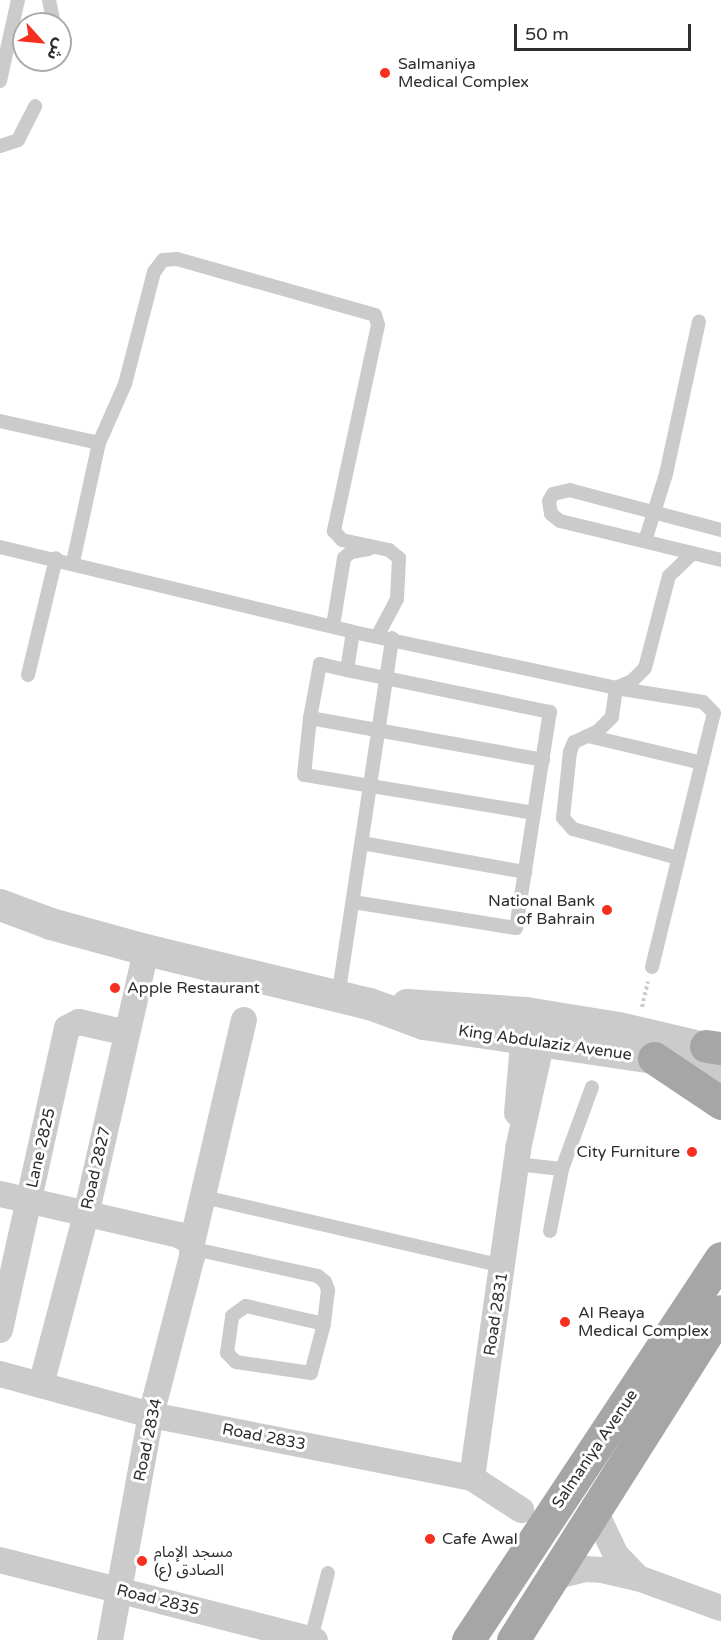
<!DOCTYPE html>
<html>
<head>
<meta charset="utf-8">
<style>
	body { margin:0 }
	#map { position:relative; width:721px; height:1640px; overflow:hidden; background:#fff; font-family:"Varela Round","Noto Sans Arabic",sans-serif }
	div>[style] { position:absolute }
	.path>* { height:4px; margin-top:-2px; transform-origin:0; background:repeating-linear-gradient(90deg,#cbcbcb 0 3px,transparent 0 6px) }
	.service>* { height:14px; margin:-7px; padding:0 7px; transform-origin:7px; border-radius:7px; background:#cbcbcb }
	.minor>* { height:26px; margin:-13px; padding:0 13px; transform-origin:13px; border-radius:13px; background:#cbcbcb }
	.tertiary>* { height:32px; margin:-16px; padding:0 16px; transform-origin:16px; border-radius:16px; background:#cbcbcb }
	.primary>* { height:33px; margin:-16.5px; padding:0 16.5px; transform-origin:16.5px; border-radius:16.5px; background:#a6a6a6 }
	.dots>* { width:16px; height:16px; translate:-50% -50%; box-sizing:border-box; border:3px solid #fff; border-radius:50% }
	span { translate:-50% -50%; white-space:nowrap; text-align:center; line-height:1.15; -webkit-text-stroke:6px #fff; paint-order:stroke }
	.poi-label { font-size:16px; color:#2e2e2e }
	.left { translate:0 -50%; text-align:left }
	.right { translate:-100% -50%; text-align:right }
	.street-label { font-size:16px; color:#2e2e2e }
	.north { position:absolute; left:12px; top:12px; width:60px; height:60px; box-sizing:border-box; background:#fff; border:2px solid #ababab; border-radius:50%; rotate:117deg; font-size:16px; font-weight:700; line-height:24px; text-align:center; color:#2e2e2e }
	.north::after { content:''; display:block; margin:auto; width:21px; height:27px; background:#f72f1e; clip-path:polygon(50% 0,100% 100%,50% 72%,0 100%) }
	.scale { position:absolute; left:514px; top:24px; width:177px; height:27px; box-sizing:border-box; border:3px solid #2e2e2e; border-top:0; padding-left:8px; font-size:18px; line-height:21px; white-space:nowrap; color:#2e2e2e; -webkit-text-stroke:4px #fff; paint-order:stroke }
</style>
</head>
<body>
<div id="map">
	<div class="path">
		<div style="left:642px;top:1007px;width:26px;rotate:-77deg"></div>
	</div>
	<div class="service">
		<div style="left:49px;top:0;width:25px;rotate:78deg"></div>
		<div style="left:0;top:81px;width:83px;rotate:-77.5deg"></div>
		<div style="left:0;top:146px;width:19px;rotate:-18deg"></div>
		<div style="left:18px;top:140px;width:38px;rotate:-63deg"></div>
		<div style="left:0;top:421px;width:101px;rotate:12.5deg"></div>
		<div style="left:721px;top:530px;width:156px;rotate:-165.2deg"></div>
		<div style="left:570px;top:490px;width:17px;rotate:167deg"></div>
		<div style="left:553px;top:494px;width:8px;rotate:120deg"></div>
		<div style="left:549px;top:501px;width:13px;rotate:81deg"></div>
		<div style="left:551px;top:514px;width:11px;rotate:38deg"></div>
		<div style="left:560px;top:521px;width:166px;rotate:13.6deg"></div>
		<div style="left:645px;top:541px;width:70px;rotate:-72.6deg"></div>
		<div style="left:666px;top:474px;width:156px;rotate:-77.8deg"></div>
		<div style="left:0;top:547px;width:363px;rotate:13.5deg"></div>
		<div style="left:353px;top:632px;width:269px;rotate:12deg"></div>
		<div style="left:616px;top:688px;width:17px;rotate:-24deg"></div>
		<div style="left:632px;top:681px;width:18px;rotate:-45deg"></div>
		<div style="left:645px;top:668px;width:95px;rotate:-75.4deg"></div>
		<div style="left:669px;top:576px;width:32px;rotate:-44deg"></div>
		<div style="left:73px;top:562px;width:122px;rotate:-77.7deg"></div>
		<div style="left:99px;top:443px;width:64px;rotate:-66.2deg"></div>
		<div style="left:125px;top:384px;width:116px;rotate:-75.5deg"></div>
		<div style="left:154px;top:272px;width:15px;rotate:-53deg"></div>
		<div style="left:163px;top:260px;width:14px;rotate:-4deg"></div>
		<div style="left:177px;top:259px;width:206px;rotate:15.8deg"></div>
		<div style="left:375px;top:315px;width:10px;rotate:73deg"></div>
		<div style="left:378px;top:325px;width:211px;rotate:102.1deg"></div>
		<div style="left:334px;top:531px;width:12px;rotate:48deg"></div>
		<div style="left:342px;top:540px;width:48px;rotate:12deg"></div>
		<div style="left:389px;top:550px;width:13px;rotate:39deg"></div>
		<div style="left:399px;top:558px;width:41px;rotate:92.8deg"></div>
		<div style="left:397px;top:599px;width:41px;rotate:117.8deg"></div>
		<div style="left:333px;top:626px;width:69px;rotate:-80.8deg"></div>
		<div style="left:344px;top:558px;width:9px;rotate:-41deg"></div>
		<div style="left:351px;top:552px;width:18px;rotate:-9deg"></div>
		<div style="left:28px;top:675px;width:120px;rotate:-76.5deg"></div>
		<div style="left:310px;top:718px;width:55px;rotate:-79.5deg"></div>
		<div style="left:320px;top:664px;width:28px;rotate:13deg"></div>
		<div style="left:588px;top:736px;width:117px;rotate:13.3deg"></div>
		<div style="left:534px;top:813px;width:233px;rotate:-170.6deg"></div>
		<div style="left:304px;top:775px;width:57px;rotate:-84deg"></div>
		<div style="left:310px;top:718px;width:237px;rotate:10.2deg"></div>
		<div style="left:362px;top:843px;width:166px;rotate:10.1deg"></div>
		<div style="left:353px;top:902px;width:165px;rotate:9.1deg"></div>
		<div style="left:516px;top:928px;width:219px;rotate:-81.1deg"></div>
		<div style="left:550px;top:712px;width:207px;rotate:-168.3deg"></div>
		<div style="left:347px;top:670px;width:38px;rotate:-81deg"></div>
		<div style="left:652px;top:967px;width:261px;rotate:-76.3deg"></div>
		<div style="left:714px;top:713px;width:16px;rotate:-135deg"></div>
		<div style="left:703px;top:702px;width:88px;rotate:-170.9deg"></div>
		<div style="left:616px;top:688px;width:29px;rotate:98deg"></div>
		<div style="left:612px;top:717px;width:20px;rotate:135deg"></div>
		<div style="left:598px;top:731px;width:26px;rotate:155deg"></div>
		<div style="left:574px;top:742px;width:11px;rotate:112deg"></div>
		<div style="left:570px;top:752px;width:66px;rotate:96.1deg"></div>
		<div style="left:563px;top:818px;width:15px;rotate:48deg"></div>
		<div style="left:573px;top:829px;width:109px;rotate:15.4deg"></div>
		<div style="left:338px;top:997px;width:363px;rotate:-81.4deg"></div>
		<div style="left:516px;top:1164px;width:46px;rotate:6.2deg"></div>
		<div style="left:562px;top:1169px;width:87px;rotate:-69.9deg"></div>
		<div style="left:204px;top:1197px;width:308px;rotate:13deg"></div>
		<div style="left:550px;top:1231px;width:63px;rotate:-79deg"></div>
		<div style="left:194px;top:1249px;width:127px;rotate:12.3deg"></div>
		<div style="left:318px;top:1276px;width:9px;rotate:41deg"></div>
		<div style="left:325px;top:1282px;width:9px;rotate:69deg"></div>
		<div style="left:328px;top:1290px;width:34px;rotate:97deg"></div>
		<div style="left:324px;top:1324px;width:51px;rotate:104.9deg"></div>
		<div style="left:311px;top:1373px;width:76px;rotate:-171.7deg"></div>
		<div style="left:236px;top:1362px;width:13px;rotate:-135deg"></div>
		<div style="left:227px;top:1353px;width:37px;rotate:-82deg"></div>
		<div style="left:232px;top:1316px;width:17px;rotate:-36deg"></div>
		<div style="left:246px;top:1306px;width:80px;rotate:13deg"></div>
		<div style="left:311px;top:1639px;width:68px;rotate:-75.6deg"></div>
	</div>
	<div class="minor">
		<div style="left:517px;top:1113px;width:92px;rotate:-85deg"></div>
		<div style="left:0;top:1194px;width:184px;rotate:12.9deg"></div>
		<div style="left:179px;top:1235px;width:15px;rotate:32deg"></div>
		<div style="left:0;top:1330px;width:309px;rotate:-77.5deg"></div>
		<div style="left:67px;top:1028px;width:13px;rotate:-27deg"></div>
		<div style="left:79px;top:1022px;width:49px;rotate:12.9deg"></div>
		<div style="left:0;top:1374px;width:156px;rotate:15.2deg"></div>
		<div style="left:151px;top:1415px;width:327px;rotate:11.1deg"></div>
		<div style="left:472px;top:1478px;width:59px;rotate:33.1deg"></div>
		<div style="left:41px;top:1385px;width:176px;rotate:-75.2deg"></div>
		<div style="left:86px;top:1215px;width:272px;rotate:-77.2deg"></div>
		<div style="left:472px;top:1478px;width:332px;rotate:-82deg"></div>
		<div style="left:518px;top:1149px;width:129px;rotate:-77.5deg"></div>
		<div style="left:595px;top:1511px;width:49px;rotate:64.5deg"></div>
		<div style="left:616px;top:1555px;width:32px;rotate:46deg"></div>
		<div style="left:0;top:1560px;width:325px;rotate:14.3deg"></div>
		<div style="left:553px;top:1577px;width:33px;rotate:-14deg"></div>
		<div style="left:585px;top:1569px;width:17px;rotate:3deg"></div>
		<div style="left:602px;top:1570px;width:37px;rotate:13deg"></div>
		<div style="left:638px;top:1578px;width:88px;rotate:19.9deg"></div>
		<div style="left:110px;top:1640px;width:229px;rotate:-79.7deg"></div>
		<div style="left:151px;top:1415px;width:163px;rotate:-75.5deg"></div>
		<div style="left:192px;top:1257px;width:14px;rotate:-90deg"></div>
		<div style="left:192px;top:1243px;width:229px;rotate:-76.9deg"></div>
	</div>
	<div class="tertiary">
		<div style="left:0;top:905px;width:54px;rotate:20.4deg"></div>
		<div style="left:51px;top:924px;width:98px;rotate:15.3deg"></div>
		<div style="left:146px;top:950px;width:230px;rotate:13.6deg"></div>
		<div style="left:370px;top:1004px;width:58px;rotate:20.3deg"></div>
		<div style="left:424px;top:1024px;width:232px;rotate:8.4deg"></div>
		<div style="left:654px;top:1058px;width:70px;rotate:16.6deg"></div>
		<div style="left:407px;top:1005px;width:119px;rotate:3.8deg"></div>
		<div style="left:526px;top:1013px;width:94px;rotate:9.2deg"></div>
		<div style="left:619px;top:1028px;width:105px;rotate:13.2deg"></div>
	</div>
	<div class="primary">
		<div style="left:706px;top:1046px;width:15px;rotate:8deg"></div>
		<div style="left:654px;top:1058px;width:81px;rotate:33.9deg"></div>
		<div style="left:468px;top:1640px;width:458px;rotate:-56.5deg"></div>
		<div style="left:513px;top:1640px;width:389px;rotate:-57.7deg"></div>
	</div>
	<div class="dots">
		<div style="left:385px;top:73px;background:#f72f1e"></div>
		<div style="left:607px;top:910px;background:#f72f1e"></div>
		<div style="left:115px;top:988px;background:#f72f1e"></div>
		<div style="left:692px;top:1152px;background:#f72f1e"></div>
		<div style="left:565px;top:1322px;background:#f72f1e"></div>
		<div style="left:430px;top:1539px;background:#f72f1e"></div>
		<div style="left:142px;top:1561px;background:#f72f1e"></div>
	</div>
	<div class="poi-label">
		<span class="left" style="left:398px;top:73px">Salmaniya<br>Medical Complex</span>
		<span class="right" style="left:595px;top:910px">National Bank<br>of Bahrain</span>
		<span class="left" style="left:127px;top:988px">Apple Restaurant</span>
		<span class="right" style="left:680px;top:1152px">City Furniture</span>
		<span class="left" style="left:578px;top:1322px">Al Reaya<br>Medical Complex</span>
		<span class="left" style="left:442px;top:1539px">Cafe Awal</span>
		<span class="left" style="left:154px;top:1561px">مسجد الإمام<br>الصادق (ع)</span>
	</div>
	<div class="street-label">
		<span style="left:545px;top:1043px;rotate:8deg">King Abdulaziz Avenue</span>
		<span style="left:41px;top:1148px;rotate:-77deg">Lane 2825</span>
		<span style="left:96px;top:1168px;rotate:-77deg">Road 2827</span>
		<span style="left:496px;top:1314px;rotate:-81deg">Road 2831</span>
		<span style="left:264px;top:1437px;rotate:11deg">Road 2833</span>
		<span style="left:148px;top:1440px;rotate:-78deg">Road 2834</span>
		<span style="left:595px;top:1449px;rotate:-56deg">Salmaniya Avenue</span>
		<span style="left:158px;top:1600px;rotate:14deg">Road 2835</span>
	</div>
	<div class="north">ش</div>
	<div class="scale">50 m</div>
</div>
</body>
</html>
